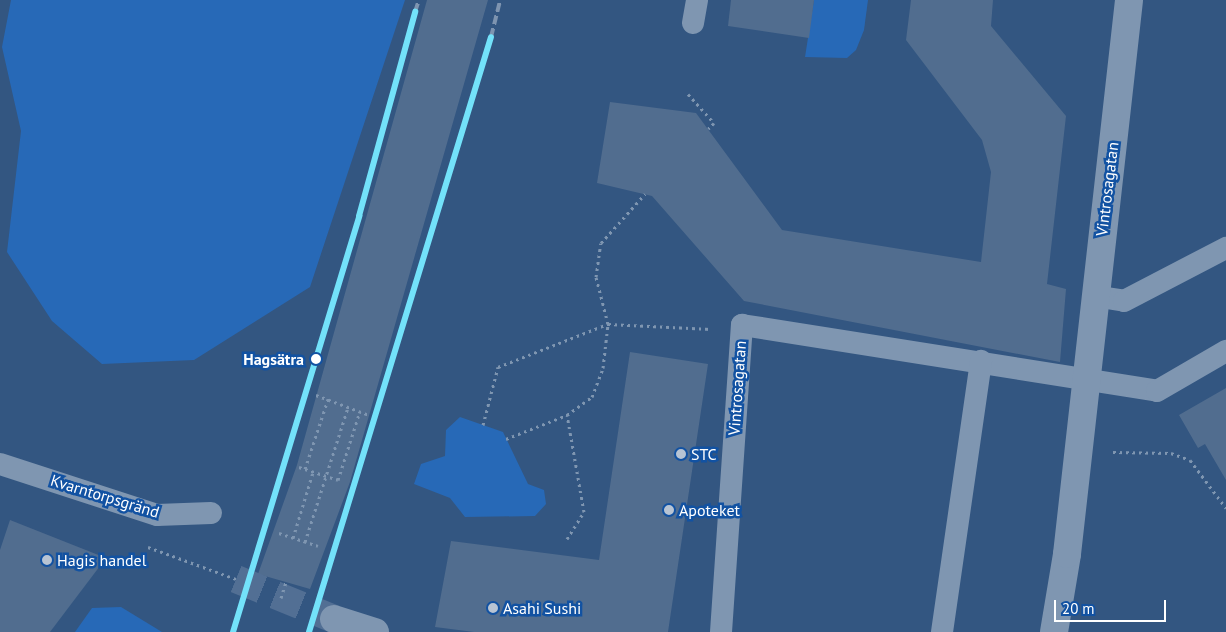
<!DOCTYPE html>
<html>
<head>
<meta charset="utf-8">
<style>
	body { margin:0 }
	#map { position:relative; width:1226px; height:632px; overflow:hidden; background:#335681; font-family:"PT Sans",sans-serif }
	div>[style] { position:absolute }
	.green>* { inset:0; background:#2769b7 }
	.building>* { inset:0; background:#516d8f }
	.street-tunnel>* { height:28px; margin-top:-14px; transform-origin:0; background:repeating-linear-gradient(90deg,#526f94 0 28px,transparent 0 42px) }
	.path>* { height:3px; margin-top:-1.5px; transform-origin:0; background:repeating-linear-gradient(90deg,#7f96b1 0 2.5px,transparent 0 6.5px) }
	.lane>* { height:22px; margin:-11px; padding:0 11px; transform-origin:11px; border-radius:11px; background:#7f96b1 }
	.street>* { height:28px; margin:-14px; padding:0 14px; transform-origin:14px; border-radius:14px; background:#7f96b1 }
	.rail>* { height:4px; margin-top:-2px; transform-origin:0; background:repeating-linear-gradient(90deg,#7e94b0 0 9px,transparent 0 13px) }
	.metro-1>* { height:6px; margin:-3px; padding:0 3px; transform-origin:3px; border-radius:3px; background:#73e2fa }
	.dots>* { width:14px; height:14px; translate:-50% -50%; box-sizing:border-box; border:2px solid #1252a2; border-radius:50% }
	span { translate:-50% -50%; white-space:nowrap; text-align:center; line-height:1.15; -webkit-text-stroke:5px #1252a2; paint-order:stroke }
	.street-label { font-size:16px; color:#fff }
	.stop-label { font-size:16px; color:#fff; font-weight:700 }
	.right { translate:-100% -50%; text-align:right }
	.poi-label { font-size:16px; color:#fff }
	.left { translate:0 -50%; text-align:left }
	.scale { position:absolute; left:1054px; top:600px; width:112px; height:22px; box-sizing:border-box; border:2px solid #fff; border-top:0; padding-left:6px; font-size:15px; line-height:18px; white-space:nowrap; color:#fff; -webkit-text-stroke:4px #1252a2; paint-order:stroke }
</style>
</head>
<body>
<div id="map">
	<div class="green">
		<div style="clip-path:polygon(11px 0,405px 0,310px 287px,194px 360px,102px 364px,52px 321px,7px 252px,21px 131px,2px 47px)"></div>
		<div style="clip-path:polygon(814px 0,868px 0,864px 30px,856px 50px,847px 58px,805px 57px)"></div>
		<div style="clip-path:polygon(460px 417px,503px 432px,528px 484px,544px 490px,546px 504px,535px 516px,465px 517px,450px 498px,414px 484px,421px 464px,445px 456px,446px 430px)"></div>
		<div style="clip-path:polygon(121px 607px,162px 632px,75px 632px,92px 608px)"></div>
	</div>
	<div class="building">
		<div style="clip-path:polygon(427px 0,488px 0,350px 482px,310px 589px,258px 574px,297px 465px)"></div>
		<div style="clip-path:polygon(731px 0,814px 0,809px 38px,728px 26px)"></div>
		<div style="clip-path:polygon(911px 0,993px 0,991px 26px,1066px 116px,1047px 284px,1066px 289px,1060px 362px,744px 301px,652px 196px,597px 183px,610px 102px,696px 113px,782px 230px,981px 262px,991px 172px,982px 140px,906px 40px)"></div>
		<div style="clip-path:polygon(630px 352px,708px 364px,668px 632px,474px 632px,435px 627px,451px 541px,599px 560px)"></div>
		<div style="clip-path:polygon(1226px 388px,1226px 480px,1205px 444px,1198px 448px,1179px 415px)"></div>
		<div style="clip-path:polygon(10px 520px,106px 558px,50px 632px,0 632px,0 550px)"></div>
	</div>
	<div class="street-tunnel">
		<div style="left:236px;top:579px;width:106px;rotate:22.2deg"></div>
	</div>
	<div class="path">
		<div style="left:688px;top:94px;width:39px;rotate:48deg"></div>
		<div style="left:714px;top:123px;width:8px;rotate:135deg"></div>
		<div style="left:316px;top:395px;width:57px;rotate:20.7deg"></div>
		<div style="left:483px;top:425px;width:60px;rotate:-75.5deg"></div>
		<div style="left:498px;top:367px;width:118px;rotate:-21.4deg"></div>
		<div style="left:608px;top:324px;width:49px;rotate:-104.3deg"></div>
		<div style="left:596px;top:277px;width:34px;rotate:-82deg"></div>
		<div style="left:601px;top:243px;width:66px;rotate:-48.1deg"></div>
		<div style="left:506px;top:439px;width:66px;rotate:-21.5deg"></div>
		<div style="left:1113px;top:452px;width:58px;rotate:1deg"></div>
		<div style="left:1171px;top:453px;width:20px;rotate:20deg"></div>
		<div style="left:1190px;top:460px;width:60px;rotate:53.1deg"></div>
		<div style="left:299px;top:467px;width:41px;rotate:18.4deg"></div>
		<div style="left:338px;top:480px;width:72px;rotate:-72.3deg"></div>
		<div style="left:305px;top:469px;width:74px;rotate:-71.8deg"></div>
		<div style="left:279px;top:533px;width:41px;rotate:18.4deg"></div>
		<div style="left:293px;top:538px;width:69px;rotate:-73.1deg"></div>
		<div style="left:567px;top:539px;width:32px;rotate:-58deg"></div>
		<div style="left:584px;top:512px;width:98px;rotate:-99.9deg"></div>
		<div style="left:567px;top:415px;width:31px;rotate:-36deg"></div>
		<div style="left:592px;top:397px;width:31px;rotate:-69deg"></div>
		<div style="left:603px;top:368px;width:44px;rotate:-83.5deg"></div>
		<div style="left:608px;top:324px;width:103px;rotate:2.8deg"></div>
		<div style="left:305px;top:542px;width:142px;rotate:-72.3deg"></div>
		<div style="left:148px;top:547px;width:94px;rotate:20deg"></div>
		<div style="left:281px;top:598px;width:17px;rotate:-73deg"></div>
	</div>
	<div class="lane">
		<div style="left:693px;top:23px;width:23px;rotate:-80deg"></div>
		<div style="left:1094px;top:296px;width:30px;rotate:9deg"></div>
		<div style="left:1124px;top:301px;width:115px;rotate:-27.5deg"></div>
		<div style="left:0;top:464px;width:165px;rotate:18deg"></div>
		<div style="left:157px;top:515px;width:54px;rotate:-2.1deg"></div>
		<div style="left:721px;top:632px;width:308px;rotate:-86.1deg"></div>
		<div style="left:742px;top:325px;width:420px;rotate:9deg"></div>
		<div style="left:1157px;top:391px;width:80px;rotate:-30.1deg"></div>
		<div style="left:942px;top:632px;width:274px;rotate:-81.8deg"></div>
	</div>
	<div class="street">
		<div style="left:334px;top:619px;width:43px;rotate:17.6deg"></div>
		<div style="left:1054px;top:632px;width:79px;rotate:-80.5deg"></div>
		<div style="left:1067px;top:554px;width:557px;rotate:-83.61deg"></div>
	</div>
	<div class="rail">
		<div style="left:415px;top:12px;width:13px;rotate:-72deg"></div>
		<div style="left:491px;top:37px;width:38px;rotate:-76deg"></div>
	</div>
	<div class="metro-1">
		<div style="left:233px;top:632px;width:435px;rotate:-73.1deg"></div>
		<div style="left:359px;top:216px;width:212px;rotate:-74.6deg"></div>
		<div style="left:309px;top:632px;width:622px;rotate:-72.99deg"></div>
	</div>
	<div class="dots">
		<div style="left:316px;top:359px;background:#fff"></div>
		<div style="left:681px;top:454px;background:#b8c4d3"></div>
		<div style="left:669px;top:510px;background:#b8c4d3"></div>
		<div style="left:47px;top:560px;background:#b8c4d3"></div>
		<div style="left:493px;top:608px;background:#b8c4d3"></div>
	</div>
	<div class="street-label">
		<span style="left:1107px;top:189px;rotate:-83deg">Vintrosagatan</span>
		<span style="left:737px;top:388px;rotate:-86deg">Vintrosagatan</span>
		<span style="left:105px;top:496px;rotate:17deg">Kvarntorpsgränd</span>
	</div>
	<div class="stop-label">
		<span class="right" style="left:304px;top:359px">Hagsätra</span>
	</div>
	<div class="poi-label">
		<span class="left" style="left:691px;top:454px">STC</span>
		<span class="left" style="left:679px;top:510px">Apoteket</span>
		<span class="left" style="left:57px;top:560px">Hagis handel</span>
		<span class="left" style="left:503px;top:608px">Asahi Sushi</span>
	</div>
	<div class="scale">20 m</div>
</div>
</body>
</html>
